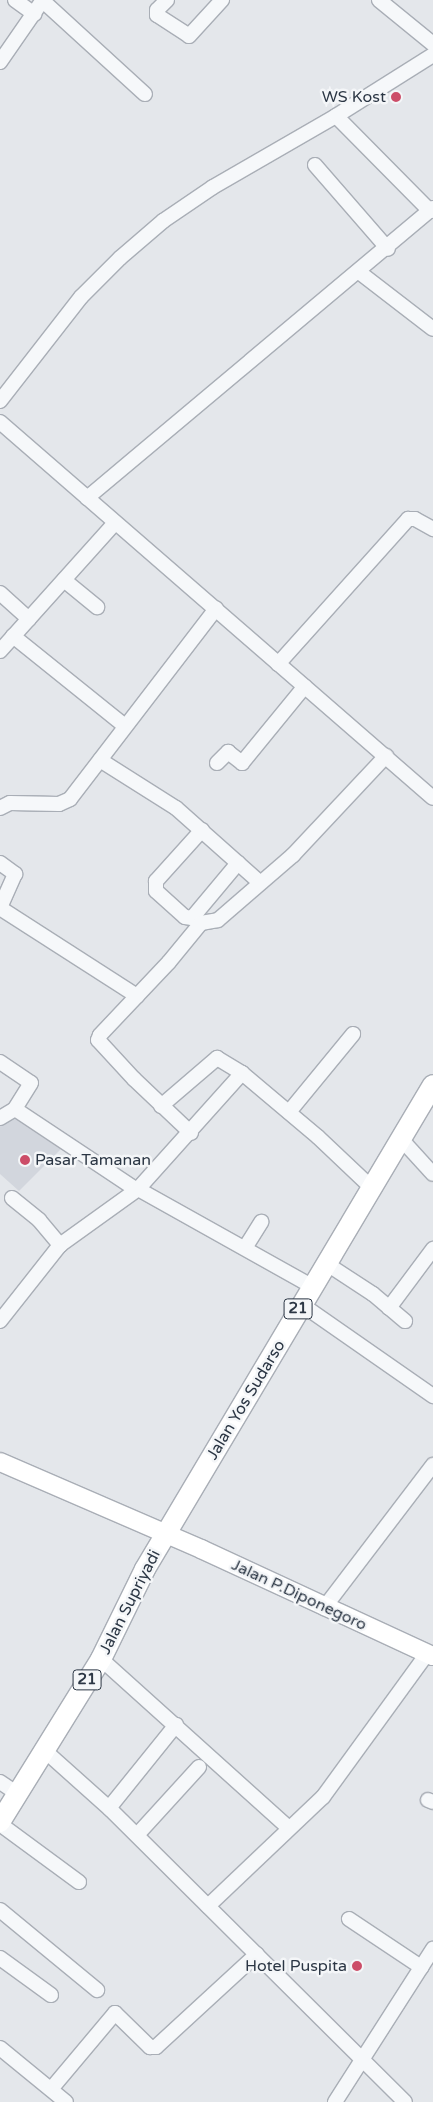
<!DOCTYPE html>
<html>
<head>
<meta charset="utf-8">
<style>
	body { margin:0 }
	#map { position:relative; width:433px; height:2102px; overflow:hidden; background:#e4e7eb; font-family:"Varela Round",sans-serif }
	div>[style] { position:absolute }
	.built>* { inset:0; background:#d2d6dd }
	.roads { filter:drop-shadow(1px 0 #a9aeb6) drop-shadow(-1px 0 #a9aeb6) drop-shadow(0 1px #a9aeb6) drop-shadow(0 -1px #a9aeb6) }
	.minor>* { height:14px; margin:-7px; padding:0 7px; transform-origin:7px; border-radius:7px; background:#f6f8fa }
	.major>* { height:18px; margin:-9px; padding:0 9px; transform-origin:9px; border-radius:9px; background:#fff }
	.highway>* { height:20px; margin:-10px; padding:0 10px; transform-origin:10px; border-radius:10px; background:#fff }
	.dots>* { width:14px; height:14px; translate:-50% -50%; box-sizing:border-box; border:2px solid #f4f6f8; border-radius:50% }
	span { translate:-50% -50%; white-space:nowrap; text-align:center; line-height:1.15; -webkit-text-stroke:5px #f4f6f8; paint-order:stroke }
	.shield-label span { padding:1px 4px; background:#f4f6f8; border:1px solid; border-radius:4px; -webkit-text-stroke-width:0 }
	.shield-label { font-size:15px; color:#2b3644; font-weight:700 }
	.poi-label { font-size:16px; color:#2b3644 }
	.right { translate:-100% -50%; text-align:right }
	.left { translate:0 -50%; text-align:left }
	.street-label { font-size:16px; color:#2b3644 }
</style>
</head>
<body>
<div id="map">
	<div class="built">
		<div style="clip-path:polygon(14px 1112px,65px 1145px,19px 1191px,0 1174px,0 1124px)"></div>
	</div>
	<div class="roads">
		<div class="minor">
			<div style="left:15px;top:0;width:24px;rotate:36deg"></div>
			<div style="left:167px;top:0;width:14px;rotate:135deg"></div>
			<div style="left:157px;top:10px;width:5px;rotate:90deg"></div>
			<div style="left:157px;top:15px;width:38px;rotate:33deg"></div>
			<div style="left:189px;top:36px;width:49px;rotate:-47.5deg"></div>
			<div style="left:379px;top:0;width:70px;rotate:39.2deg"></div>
			<div style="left:43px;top:1px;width:138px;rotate:42.4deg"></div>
			<div style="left:0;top:62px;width:75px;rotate:-55.3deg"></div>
			<div style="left:336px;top:116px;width:134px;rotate:45.3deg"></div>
			<div style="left:315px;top:165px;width:111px;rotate:49deg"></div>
			<div style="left:359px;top:272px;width:93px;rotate:37.6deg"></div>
			<div style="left:0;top:401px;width:132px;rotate:-52.1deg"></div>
			<div style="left:81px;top:297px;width:55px;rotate:-45deg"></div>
			<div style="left:120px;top:258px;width:57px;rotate:-40.7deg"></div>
			<div style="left:163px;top:221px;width:60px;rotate:-34.2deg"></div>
			<div style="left:213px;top:187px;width:142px;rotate:-30deg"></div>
			<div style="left:336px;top:116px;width:115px;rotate:-32.2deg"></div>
			<div style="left:0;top:422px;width:573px;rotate:40.97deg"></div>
			<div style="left:87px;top:498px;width:451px;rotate:-40deg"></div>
			<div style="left:64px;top:580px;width:43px;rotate:39.3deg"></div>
			<div style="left:0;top:593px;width:39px;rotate:42deg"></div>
			<div style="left:13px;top:636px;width:144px;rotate:38.8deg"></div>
			<div style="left:0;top:651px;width:172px;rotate:-48.1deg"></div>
			<div style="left:278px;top:664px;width:195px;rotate:-48.1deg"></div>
			<div style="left:408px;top:519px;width:7px"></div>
			<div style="left:415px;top:519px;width:21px;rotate:29deg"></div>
			<div style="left:100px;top:760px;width:90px;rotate:32.3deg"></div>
			<div style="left:176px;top:808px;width:108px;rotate:41.6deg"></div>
			<div style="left:217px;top:763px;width:16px;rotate:-45deg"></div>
			<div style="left:228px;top:752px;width:18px;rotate:38deg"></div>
			<div style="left:242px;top:763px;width:99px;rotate:-50.7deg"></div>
			<div style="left:0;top:808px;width:11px;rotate:-27deg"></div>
			<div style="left:10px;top:803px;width:49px;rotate:1.2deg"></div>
			<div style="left:59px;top:804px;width:12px;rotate:-24deg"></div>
			<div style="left:70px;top:799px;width:240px;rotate:-52.5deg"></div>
			<div style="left:202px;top:830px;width:69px;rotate:132deg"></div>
			<div style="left:156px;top:881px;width:10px;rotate:90deg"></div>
			<div style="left:156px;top:891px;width:39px;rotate:42deg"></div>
			<div style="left:185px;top:917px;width:7px;rotate:8deg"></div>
			<div style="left:192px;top:918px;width:72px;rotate:-50.1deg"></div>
			<div style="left:0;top:863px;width:19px;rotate:36deg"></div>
			<div style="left:15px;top:874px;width:36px;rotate:114deg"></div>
			<div style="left:0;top:908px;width:163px;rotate:32.7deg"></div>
			<div style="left:0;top:1062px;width:37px;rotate:34deg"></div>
			<div style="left:31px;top:1083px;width:31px;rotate:122deg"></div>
			<div style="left:161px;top:1106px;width:74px;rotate:-40.6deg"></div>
			<div style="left:217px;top:1058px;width:29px;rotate:31deg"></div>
			<div style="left:289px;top:1112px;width:101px;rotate:-50.6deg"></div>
			<div style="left:0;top:1118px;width:17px;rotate:-31deg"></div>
			<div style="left:15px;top:1109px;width:146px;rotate:33.6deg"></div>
			<div style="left:191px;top:1133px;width:79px;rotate:-136.5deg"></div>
			<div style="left:134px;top:1079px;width:53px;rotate:-132.7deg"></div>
			<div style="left:98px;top:1040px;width:5px;rotate:-68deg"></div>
			<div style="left:100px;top:1035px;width:100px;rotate:-46.6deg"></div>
			<div style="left:169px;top:962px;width:50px;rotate:-50.6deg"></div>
			<div style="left:201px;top:923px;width:17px;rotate:-10deg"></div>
			<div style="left:218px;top:920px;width:99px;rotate:-40.9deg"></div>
			<div style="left:293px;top:855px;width:136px;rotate:-46.8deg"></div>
			<div style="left:401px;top:1139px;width:47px;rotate:47.6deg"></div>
			<div style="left:138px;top:1189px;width:201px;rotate:29.2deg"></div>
			<div style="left:12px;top:1198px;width:35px;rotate:39deg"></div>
			<div style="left:39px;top:1220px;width:33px;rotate:50deg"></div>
			<div style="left:245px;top:1248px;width:31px;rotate:-58deg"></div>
			<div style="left:327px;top:1264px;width:55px;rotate:33.1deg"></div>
			<div style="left:373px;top:1294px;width:42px;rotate:40.2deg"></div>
			<div style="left:301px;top:1304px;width:161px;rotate:34.9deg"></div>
			<div style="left:389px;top:1308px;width:74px;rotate:-53.3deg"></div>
			<div style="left:0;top:1321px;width:97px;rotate:-51.7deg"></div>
			<div style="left:60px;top:1245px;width:96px;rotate:-35.7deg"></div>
			<div style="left:138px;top:1189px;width:156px;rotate:-48.1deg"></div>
			<div style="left:242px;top:1073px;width:99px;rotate:40.1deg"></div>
			<div style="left:318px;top:1137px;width:74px;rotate:43.4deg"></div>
			<div style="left:324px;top:1608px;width:180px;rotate:-52.7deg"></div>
			<div style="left:101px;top:1659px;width:253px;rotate:42deg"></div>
			<div style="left:44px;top:1750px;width:90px;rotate:41.8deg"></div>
			<div style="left:111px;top:1810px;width:414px;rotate:44.8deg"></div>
			<div style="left:0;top:1782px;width:22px;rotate:34deg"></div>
			<div style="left:428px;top:1800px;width:5px;rotate:22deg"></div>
			<div style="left:109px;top:1808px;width:107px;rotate:-51.1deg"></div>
			<div style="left:0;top:1824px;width:98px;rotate:36.3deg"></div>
			<div style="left:137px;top:1835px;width:92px;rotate:-47.6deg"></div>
			<div style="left:208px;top:1906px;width:158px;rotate:-43.5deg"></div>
			<div style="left:323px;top:1797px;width:177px;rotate:-54deg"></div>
			<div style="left:0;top:1910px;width:126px;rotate:39.5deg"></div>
			<div style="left:349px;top:1919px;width:87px;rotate:33.7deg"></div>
			<div style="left:0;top:1958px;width:63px;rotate:36deg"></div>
			<div style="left:0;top:2048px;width:85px;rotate:39.3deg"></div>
			<div style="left:52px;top:2088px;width:98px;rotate:-50deg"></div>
			<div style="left:115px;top:2013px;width:49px;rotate:44.2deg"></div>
			<div style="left:150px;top:2047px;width:6px"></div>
			<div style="left:156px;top:2047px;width:137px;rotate:-42.6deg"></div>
			<div style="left:335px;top:2102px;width:182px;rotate:-57.4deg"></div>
		</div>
		<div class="major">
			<div style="left:0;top:1462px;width:219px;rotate:23.4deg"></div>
			<div style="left:201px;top:1549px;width:255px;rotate:24.8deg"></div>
		</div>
		<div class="highway">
			<div style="left:0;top:1822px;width:192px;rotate:-58.2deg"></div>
			<div style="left:101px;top:1659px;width:100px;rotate:-63.9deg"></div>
			<div style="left:145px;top:1569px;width:563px;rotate:-59.25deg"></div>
		</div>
	</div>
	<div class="dots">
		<div style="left:396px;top:97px;background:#cc4d68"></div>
		<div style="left:25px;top:1160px;background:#cc4d68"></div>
		<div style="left:357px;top:1966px;background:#cc4d68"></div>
	</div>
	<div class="shield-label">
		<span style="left:298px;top:1309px">21</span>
		<span style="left:87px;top:1680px">21</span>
	</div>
	<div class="poi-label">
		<span class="right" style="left:386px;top:97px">WS Kost</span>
		<span class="left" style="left:35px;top:1160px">Pasar Tamanan</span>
		<span class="right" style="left:347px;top:1966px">Hotel Puspita</span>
	</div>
	<div class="street-label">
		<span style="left:246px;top:1400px;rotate:-59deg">Jalan Yos Sudarso</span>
		<span style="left:299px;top:1595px;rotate:25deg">Jalan P.Diponegoro</span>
		<span style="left:130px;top:1602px;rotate:-63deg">Jalan Supriyadi</span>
	</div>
</div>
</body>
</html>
